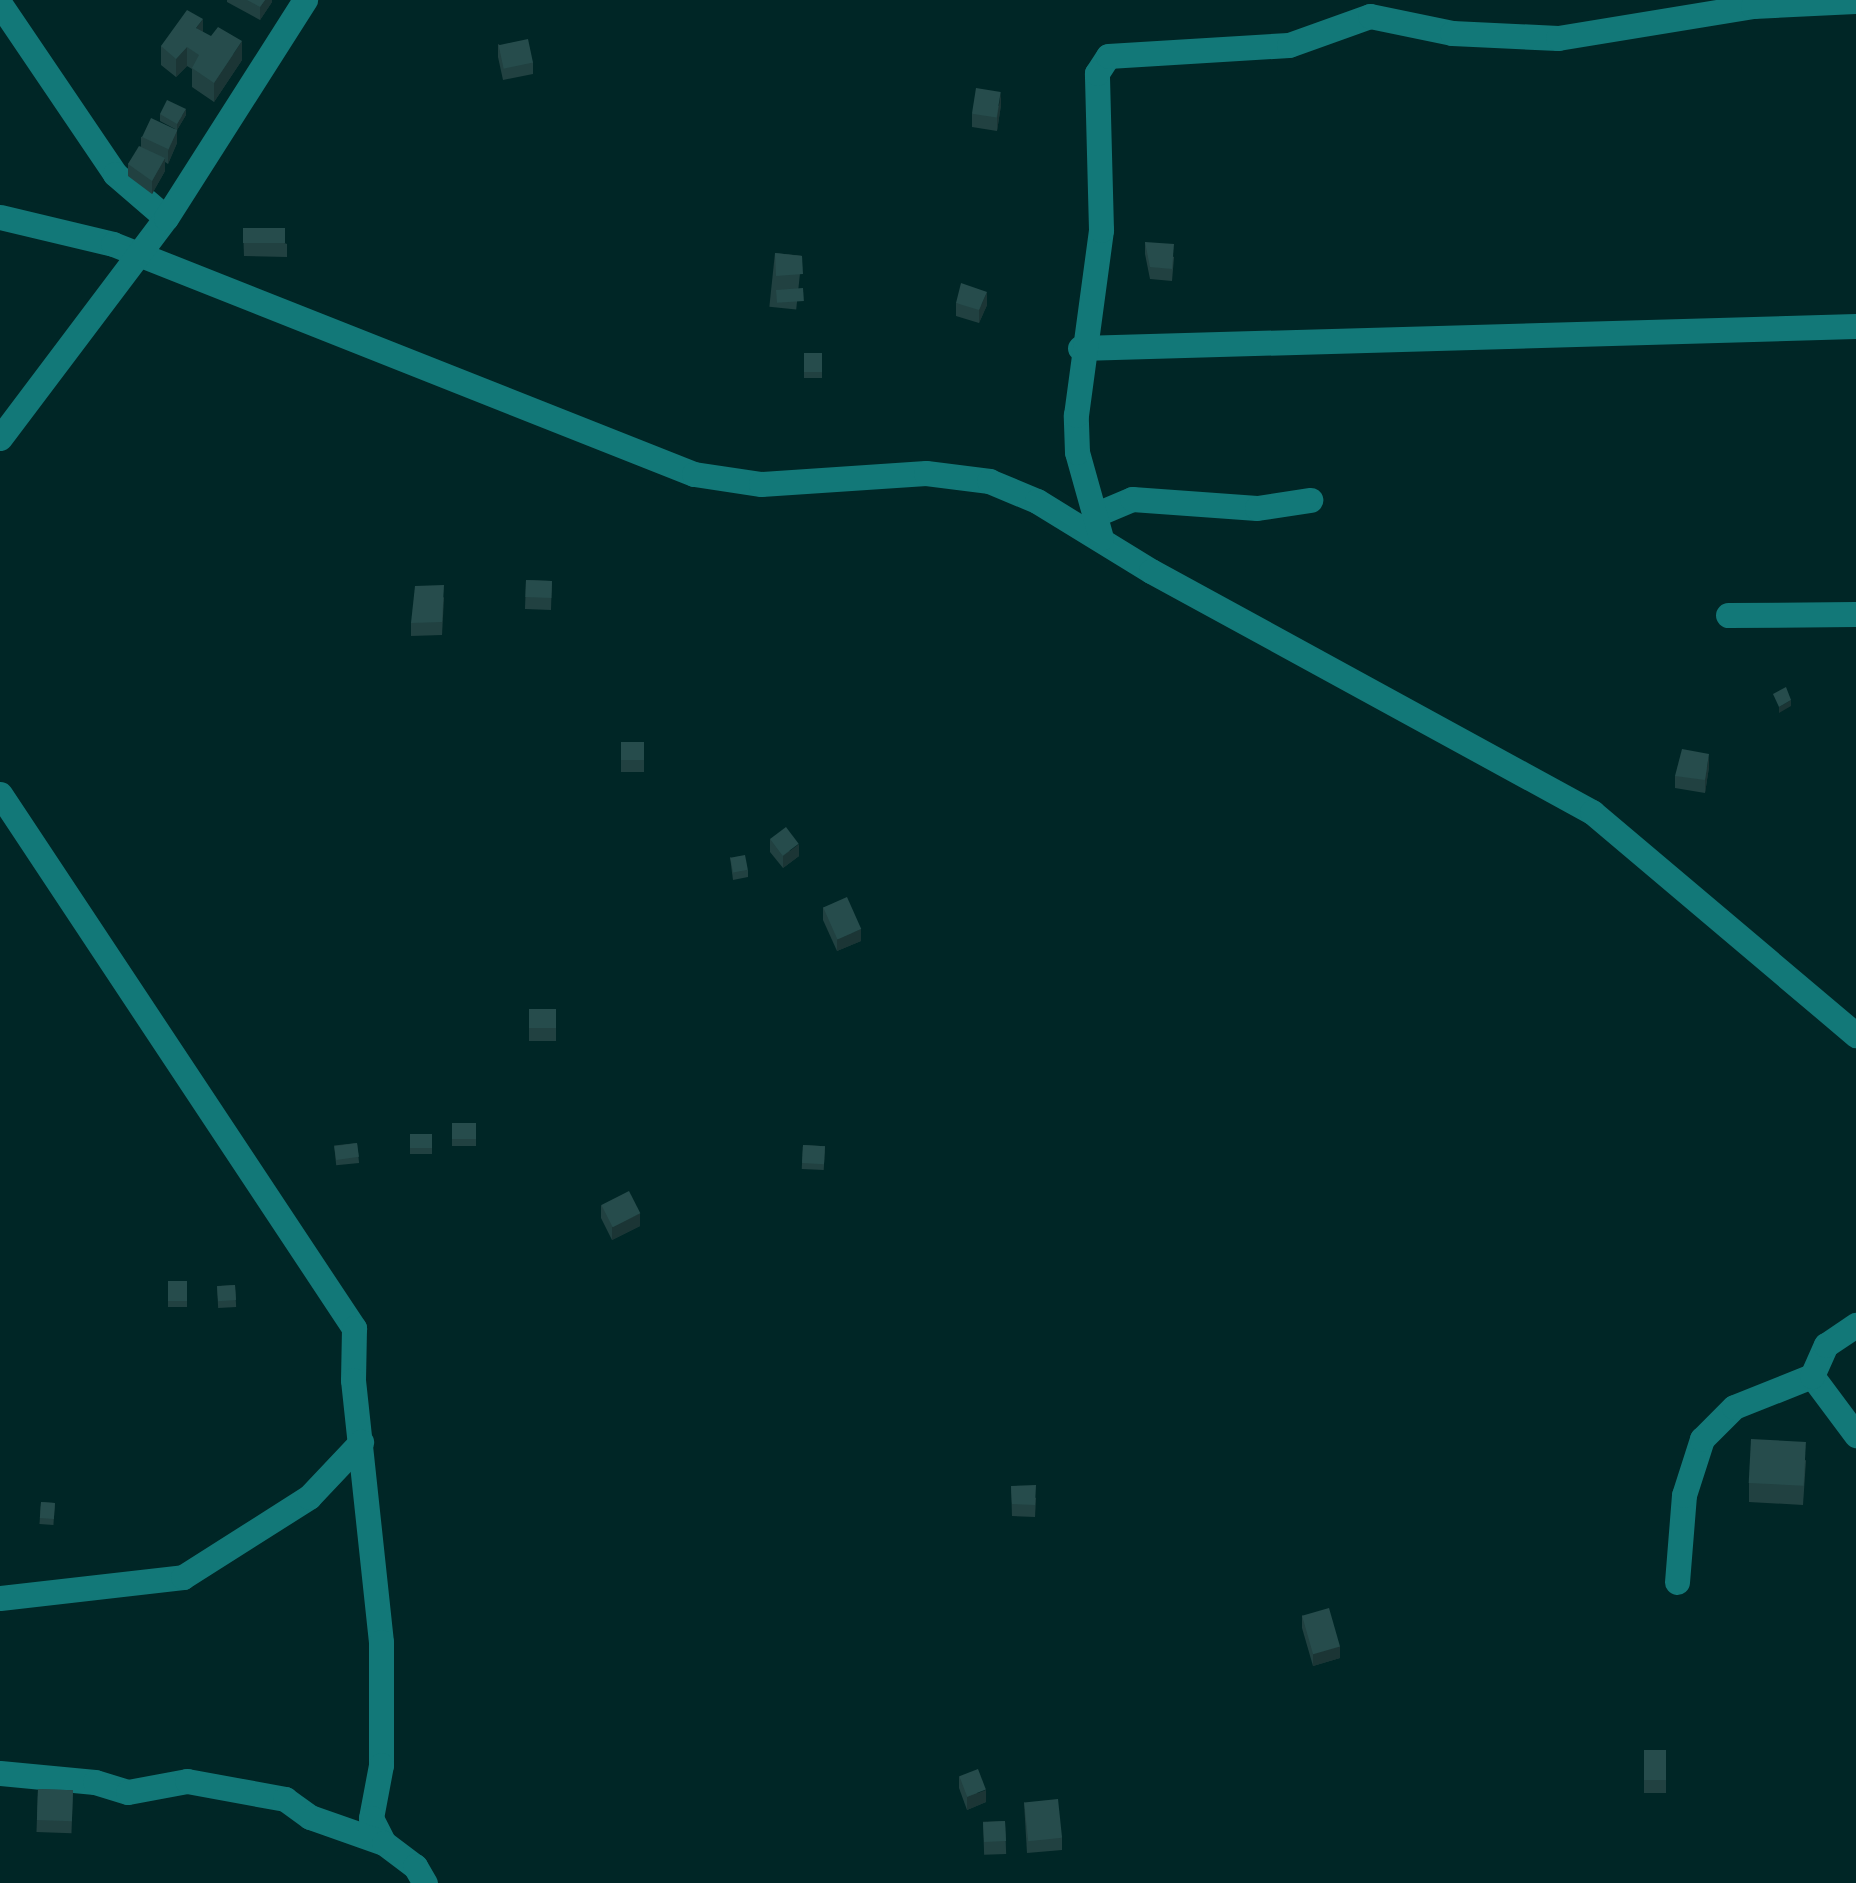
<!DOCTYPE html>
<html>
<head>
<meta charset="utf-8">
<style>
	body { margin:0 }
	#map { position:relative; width:1856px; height:1883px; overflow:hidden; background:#002626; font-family:Quicksand,sans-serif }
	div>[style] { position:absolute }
	.minor>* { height:25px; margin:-12.5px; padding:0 12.5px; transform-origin:12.5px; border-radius:12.5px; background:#127878 }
	.wall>* { inset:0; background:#214141; transform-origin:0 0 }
	.shaded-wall>* { inset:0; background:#1b3535 }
	.building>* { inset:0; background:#264c4c; transform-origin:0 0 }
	span { translate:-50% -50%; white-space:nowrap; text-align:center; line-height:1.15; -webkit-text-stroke:8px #001b1b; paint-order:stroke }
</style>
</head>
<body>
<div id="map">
	<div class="minor">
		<div style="left:0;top:4px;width:205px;rotate:55.9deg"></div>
		<div style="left:115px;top:174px;width:67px;rotate:40.8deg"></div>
		<div style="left:0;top:217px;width:116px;rotate:13.4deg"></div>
		<div style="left:113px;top:244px;width:625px;rotate:21.6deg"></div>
		<div style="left:694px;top:474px;width:68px;rotate:8.5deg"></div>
		<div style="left:761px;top:484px;width:165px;rotate:-3.8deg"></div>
		<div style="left:926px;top:473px;width:64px;rotate:7.2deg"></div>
		<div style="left:989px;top:481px;width:52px;rotate:22.6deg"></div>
		<div style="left:1037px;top:501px;width:134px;rotate:31.6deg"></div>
		<div style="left:1151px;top:571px;width:503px;rotate:28.66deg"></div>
		<div style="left:1592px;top:812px;width:346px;rotate:40.2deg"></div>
		<div style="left:1080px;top:348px;width:776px;rotate:-1.62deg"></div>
		<div style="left:0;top:438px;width:276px;rotate:-53deg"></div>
		<div style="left:166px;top:218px;width:259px;rotate:-57.5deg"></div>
		<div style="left:1099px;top:513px;width:36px;rotate:-23deg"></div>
		<div style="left:1132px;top:499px;width:125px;rotate:4.1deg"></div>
		<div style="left:1257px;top:508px;width:54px;rotate:-8.6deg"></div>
		<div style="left:1101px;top:538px;width:89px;rotate:-105.6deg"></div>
		<div style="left:1077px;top:452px;width:37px;rotate:-92deg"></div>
		<div style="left:1076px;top:415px;width:187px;rotate:-82.3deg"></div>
		<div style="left:1101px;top:230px;width:157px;rotate:-91.5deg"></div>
		<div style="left:1097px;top:73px;width:20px;rotate:-57deg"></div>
		<div style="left:1108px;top:56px;width:181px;rotate:-3.5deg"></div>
		<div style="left:1289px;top:45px;width:86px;rotate:-19.7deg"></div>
		<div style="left:1370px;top:16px;width:84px;rotate:11.7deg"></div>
		<div style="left:1452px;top:33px;width:106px;rotate:2.7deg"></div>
		<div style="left:1558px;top:38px;width:198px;rotate:-9.3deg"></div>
		<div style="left:1753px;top:6px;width:103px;rotate:-2.8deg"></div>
		<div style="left:1728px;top:615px;width:128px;rotate:-0.4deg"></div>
		<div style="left:0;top:794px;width:641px;rotate:56.46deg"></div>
		<div style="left:354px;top:1328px;width:52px;rotate:91.1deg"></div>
		<div style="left:353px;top:1380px;width:263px;rotate:83.9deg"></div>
		<div style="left:381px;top:1642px;width:123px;rotate:90deg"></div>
		<div style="left:381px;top:1765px;width:54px;rotate:100.7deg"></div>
		<div style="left:371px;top:1818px;width:28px;rotate:63deg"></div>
		<div style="left:1812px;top:1376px;width:74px;rotate:53.3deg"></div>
		<div style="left:1677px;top:1582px;width:87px;rotate:-85.4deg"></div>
		<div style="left:1684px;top:1495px;width:59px;rotate:-72.2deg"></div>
		<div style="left:1702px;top:1439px;width:45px;rotate:-45deg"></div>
		<div style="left:1734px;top:1407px;width:84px;rotate:-21.7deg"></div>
		<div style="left:1812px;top:1376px;width:34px;rotate:-66deg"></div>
		<div style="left:1826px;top:1345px;width:36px;rotate:-34deg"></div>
		<div style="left:0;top:1598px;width:184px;rotate:-6.5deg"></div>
		<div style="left:183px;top:1577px;width:149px;rotate:-32.4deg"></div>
		<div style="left:309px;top:1497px;width:76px;rotate:-46.6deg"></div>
		<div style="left:0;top:1773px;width:95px;rotate:5.4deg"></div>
		<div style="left:95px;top:1782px;width:34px;rotate:17deg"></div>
		<div style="left:128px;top:1792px;width:60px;rotate:-10.6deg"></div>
		<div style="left:187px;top:1781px;width:100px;rotate:10.4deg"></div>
		<div style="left:285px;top:1799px;width:31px;rotate:36deg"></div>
		<div style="left:310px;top:1817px;width:78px;rotate:19.4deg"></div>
		<div style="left:384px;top:1843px;width:39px;rotate:37deg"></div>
		<div style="left:415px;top:1866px;width:20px;rotate:60deg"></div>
	</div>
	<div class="wall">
		<div style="clip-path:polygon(227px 0,272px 0,272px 2px,260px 20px,227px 2px)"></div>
		<div style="clip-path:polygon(203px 32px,242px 60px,214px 102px,192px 87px,192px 69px,187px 66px,176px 77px,161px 65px,161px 46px)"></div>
		<div style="clip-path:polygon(498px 44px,533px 62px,533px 74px,503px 80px,498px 57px)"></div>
		<div style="clip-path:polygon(1001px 105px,997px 131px,972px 127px,972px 114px)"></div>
		<div style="clip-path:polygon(160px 114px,186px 115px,177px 130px,177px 143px,168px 164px,165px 162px,165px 171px,152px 194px,128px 176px,128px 164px,141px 146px,141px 137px,175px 129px,160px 121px)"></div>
		<div style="clip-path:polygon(243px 228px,287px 244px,287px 257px,244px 256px)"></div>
		<div style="clip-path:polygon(1145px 242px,1174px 257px,1172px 281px,1150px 279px,1145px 254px)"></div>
		<div style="left:775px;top:253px;width:27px;height:54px;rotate:6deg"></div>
		<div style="clip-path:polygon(956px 303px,987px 305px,979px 323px,956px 316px)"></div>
		<div style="left:822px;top:353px;width:25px;height:18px;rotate:90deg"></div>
		<div style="left:526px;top:580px;width:26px;height:29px;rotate:2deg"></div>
		<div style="clip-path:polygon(444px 597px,442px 635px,411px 636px,411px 623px)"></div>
		<div style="left:621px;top:742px;width:23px;height:30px"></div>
		<div style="clip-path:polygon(1709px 767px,1705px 793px,1675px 788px,1675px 776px)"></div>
		<div style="clip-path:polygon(770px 839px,799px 856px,783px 868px,770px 852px)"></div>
		<div style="clip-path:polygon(730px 857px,748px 870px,748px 877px,733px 880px)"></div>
		<div style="clip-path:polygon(823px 907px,861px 941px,837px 951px,823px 920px)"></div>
		<div style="left:529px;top:1009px;width:27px;height:32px"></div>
		<div style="left:476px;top:1123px;width:23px;height:24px;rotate:90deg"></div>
		<div style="left:410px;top:1134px;width:22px;height:20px"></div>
		<div style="left:357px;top:1143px;width:20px;height:23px;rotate:84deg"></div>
		<div style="left:803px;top:1145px;width:22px;height:24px;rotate:3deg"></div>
		<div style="clip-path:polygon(601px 1205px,640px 1226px,612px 1240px,601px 1218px)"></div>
		<div style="left:168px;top:1281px;width:19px;height:26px"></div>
		<div style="left:235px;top:1285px;width:22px;height:18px;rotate:87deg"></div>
		<div style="clip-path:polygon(1806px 1460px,1803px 1505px,1749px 1502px,1749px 1483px)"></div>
		<div style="clip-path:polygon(1011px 1486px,1036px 1498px,1035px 1517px,1012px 1516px)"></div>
		<div style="left:41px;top:1502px;width:14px;height:22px;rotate:4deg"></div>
		<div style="clip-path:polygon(1302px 1615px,1340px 1658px,1313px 1666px,1302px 1628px)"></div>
		<div style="left:1644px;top:1750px;width:22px;height:43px"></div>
		<div style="clip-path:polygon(959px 1776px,986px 1802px,967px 1810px,959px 1788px)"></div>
		<div style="left:38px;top:1789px;width:35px;height:43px;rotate:2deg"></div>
		<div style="clip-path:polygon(1024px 1802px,1062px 1838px,1062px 1850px,1027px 1853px)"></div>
		<div style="left:1005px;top:1821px;width:33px;height:22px;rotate:88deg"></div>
	</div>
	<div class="shaded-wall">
		<div style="clip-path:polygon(265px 0,272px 0,272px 2px,260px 20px,260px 7px)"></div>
		<div style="clip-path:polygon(203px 19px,203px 38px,196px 28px)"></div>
		<div style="clip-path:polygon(242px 41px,242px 60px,214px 102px,214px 83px)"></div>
		<div style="clip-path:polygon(187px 47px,187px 66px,176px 77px,176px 59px)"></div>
		<div style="clip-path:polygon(1001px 92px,1001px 105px,997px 131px,997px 118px)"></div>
		<div style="clip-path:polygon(186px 109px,186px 115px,177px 130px,177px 124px)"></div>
		<div style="clip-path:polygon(177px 130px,177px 143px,168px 164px,168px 151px)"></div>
		<div style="clip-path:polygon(165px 158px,165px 171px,152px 194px,152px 181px)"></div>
		<div style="clip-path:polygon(987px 292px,987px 305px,979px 323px,979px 310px)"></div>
		<div style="clip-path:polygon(1791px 700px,1791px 706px,1779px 713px,1779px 707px)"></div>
		<div style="clip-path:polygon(1709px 754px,1709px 767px,1705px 793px,1705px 780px)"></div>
		<div style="clip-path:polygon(799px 844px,799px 856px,783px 868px,783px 856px)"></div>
		<div style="clip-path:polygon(861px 929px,861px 941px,837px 951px,837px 939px)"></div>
		<div style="clip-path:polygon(640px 1213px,640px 1226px,612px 1240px,612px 1227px)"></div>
		<div style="clip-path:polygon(1340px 1646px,1340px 1658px,1313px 1666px,1313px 1653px)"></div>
		<div style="clip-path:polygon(986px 1790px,986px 1802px,967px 1810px,967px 1797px)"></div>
	</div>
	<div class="building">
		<div style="clip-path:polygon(247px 0,265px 0,260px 7px)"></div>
		<div style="clip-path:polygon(187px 10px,203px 19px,196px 28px,211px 36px,218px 27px,242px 41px,214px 83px,192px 68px,199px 55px,187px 47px,176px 59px,161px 46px)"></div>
		<div style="left:528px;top:39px;width:24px;height:30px;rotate:78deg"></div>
		<div style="left:976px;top:88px;width:25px;height:26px;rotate:9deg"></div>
		<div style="clip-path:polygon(167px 100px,186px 109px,177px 124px,160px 114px)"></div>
		<div style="left:151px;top:118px;width:29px;height:21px;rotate:25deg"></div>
		<div style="clip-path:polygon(139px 146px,165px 158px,152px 181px,128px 164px)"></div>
		<div style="left:243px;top:228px;width:42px;height:15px"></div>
		<div style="clip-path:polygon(1145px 242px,1174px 244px,1172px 269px,1150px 267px)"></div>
		<div style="clip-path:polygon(775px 253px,802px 256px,803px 274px,776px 276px)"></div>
		<div style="clip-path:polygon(961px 283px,987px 292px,979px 310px,956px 303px)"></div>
		<div style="left:803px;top:288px;width:13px;height:27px;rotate:86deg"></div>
		<div style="left:822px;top:353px;width:19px;height:18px;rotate:90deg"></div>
		<div style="left:526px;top:580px;width:26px;height:17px;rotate:2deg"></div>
		<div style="clip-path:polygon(444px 585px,442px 622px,411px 623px,415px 586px)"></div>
		<div style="clip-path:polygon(1786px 687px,1791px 700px,1779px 707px,1773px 694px)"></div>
		<div style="left:621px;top:742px;width:23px;height:18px"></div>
		<div style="clip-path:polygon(1682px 749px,1709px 754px,1705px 780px,1675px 776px)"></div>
		<div style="left:786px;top:827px;width:21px;height:20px;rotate:53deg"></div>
		<div style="left:745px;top:855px;width:15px;height:15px;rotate:79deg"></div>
		<div style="left:847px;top:897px;width:35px;height:26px;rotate:66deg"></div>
		<div style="left:529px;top:1009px;width:27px;height:19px"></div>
		<div style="left:476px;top:1123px;width:16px;height:24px;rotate:90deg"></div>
		<div style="left:410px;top:1134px;width:22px;height:14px"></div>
		<div style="left:357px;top:1143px;width:14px;height:23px;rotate:82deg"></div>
		<div style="left:803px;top:1145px;width:22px;height:18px;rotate:3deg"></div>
		<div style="left:629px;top:1191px;width:25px;height:31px;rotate:63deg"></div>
		<div style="left:168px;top:1281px;width:19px;height:20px"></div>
		<div style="left:235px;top:1285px;width:15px;height:18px;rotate:86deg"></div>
		<div style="left:1751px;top:1439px;width:55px;height:44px;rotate:3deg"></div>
		<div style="clip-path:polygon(1036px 1485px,1035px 1505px,1012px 1504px,1011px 1486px)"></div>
		<div style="left:41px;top:1502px;width:14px;height:16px;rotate:4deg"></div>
		<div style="left:1329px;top:1608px;width:40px;height:28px;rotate:74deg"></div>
		<div style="left:1644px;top:1750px;width:22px;height:30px"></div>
		<div style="left:978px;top:1769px;width:22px;height:20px;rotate:69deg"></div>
		<div style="left:38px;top:1789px;width:35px;height:31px;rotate:2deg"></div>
		<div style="left:1058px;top:1799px;width:39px;height:34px;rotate:84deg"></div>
		<div style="left:1005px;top:1821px;width:20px;height:22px;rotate:87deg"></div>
	</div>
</div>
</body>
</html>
